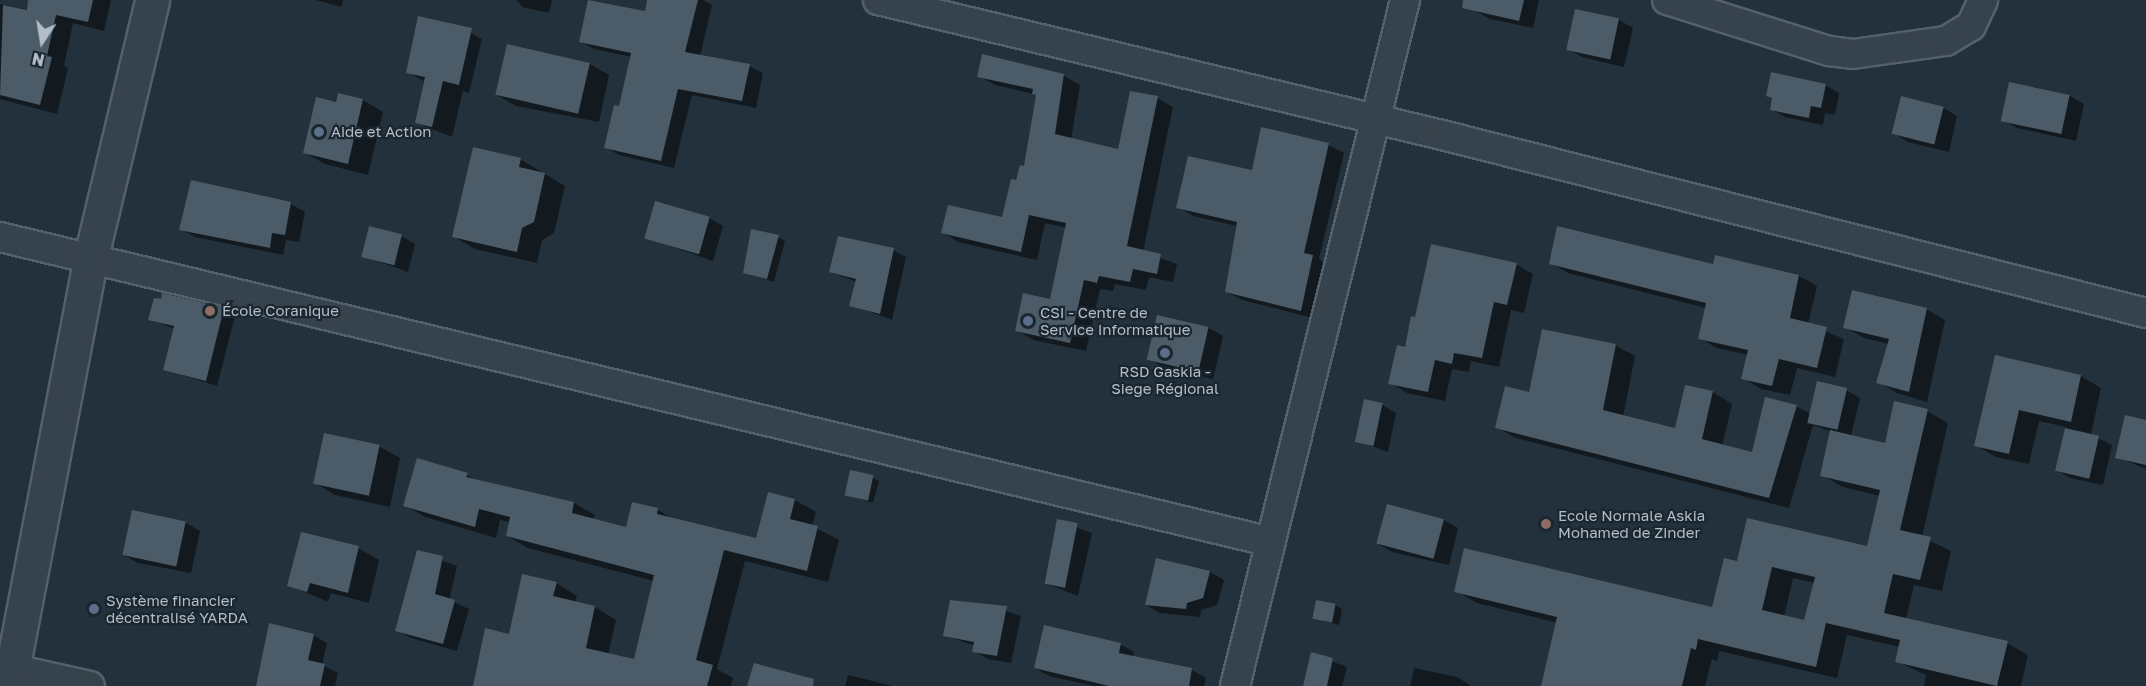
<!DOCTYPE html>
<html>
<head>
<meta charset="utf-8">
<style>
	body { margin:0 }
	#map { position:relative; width:2146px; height:686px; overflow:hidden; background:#22313b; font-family:"Golos Text",sans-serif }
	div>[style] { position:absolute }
	.shadow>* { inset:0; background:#0007 }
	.building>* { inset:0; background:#4b5b67; transform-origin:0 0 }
	.roads { filter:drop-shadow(2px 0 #54606a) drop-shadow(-2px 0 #54606a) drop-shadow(0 2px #54606a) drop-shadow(0 -2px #54606a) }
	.minor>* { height:28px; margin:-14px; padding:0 14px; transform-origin:14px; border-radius:14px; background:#36424c }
	.tertiary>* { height:33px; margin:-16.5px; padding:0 16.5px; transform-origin:16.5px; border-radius:16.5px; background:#36424c }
	.dots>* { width:16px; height:16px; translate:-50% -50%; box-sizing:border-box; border:3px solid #1b2730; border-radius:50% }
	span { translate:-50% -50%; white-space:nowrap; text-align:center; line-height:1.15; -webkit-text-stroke:4.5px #1b2730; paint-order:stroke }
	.poi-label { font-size:15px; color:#b2bdc7 }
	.left { translate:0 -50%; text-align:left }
	.north { position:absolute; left:12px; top:12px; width:60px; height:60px; -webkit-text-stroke:4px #1b2730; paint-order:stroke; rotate:192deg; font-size:16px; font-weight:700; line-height:24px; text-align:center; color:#b2bdc7 }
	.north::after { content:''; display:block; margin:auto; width:21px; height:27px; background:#b2bdc7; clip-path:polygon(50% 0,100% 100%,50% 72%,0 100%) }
</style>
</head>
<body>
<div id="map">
	<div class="shadow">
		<div style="clip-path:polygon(31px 0,111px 0,104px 31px,73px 23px,64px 66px,68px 68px,57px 114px,0 99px,0 4px,29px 10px)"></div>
		<div style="clip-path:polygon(316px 0,343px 0,341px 7px)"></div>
		<div style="clip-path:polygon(517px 0,552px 0,549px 13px,522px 7px)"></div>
		<div style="clip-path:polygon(649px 0,703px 0,712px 5px,700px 56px,749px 66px,763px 73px,756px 108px,692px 95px,674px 168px,619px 155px,605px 147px,621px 108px,632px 57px,594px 49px,580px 41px,646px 13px)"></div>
		<div style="clip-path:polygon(1478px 0,1539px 0,1533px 28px,1490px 19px,1476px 11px)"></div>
		<div style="clip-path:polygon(1619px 20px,1633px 28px,1624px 67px,1582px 57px,1568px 49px)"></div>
		<div style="clip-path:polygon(462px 28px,482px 39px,469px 93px,463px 91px,452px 137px,417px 123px,425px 82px,407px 72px)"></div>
		<div style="clip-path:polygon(590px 64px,609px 75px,599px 122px,516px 106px,497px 95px)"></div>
		<div style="clip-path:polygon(979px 76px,1064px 76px,1080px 85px,1071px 140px,1119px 151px,1157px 98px,1173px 107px,1143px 252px,1177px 264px,1173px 282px,1149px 277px,1146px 290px,1115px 284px,1113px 291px,1100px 289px,1086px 351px,1033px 340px,1017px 330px,1051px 301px,1067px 228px,1045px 223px,1037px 260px,958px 242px,943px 232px,1003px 219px,1025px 167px,1038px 95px,995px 85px)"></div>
		<div style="clip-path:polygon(2010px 84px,2070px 96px,2084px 104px,2076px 141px,2017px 128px,2003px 120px)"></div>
		<div style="clip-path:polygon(1825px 85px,1839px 93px,1835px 115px,1825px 113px,1823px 125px,1785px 117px,1771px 109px,1774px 99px,1768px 96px)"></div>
		<div style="clip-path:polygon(339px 95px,363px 100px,383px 112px,368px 175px,325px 164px,304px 152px)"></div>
		<div style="clip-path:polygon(1944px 108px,1957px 116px,1949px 152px,1908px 142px,1894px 133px)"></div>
		<div style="clip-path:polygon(1328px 145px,1344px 153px,1319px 259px,1328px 265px,1317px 319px,1242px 300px,1227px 292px,1237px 226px,1193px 216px,1178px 207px,1253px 172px)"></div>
		<div style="clip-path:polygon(520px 159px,565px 186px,554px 233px,542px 240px,537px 263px,475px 249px,454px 237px)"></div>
		<div style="clip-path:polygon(291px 204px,305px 212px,299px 242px,286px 240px,283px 255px,195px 237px,181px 229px)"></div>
		<div style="clip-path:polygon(709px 218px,723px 226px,713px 261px,647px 238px)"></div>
		<div style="clip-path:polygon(401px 236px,415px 244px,408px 272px,363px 256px)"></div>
		<div style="clip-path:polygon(778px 237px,785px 241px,774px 282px,745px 272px)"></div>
		<div style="clip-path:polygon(893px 250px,906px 257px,892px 320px,851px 305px,857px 282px,831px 272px)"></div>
		<div style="clip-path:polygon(1716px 257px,1799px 276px,1817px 286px,1808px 324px,1844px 339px,1835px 377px,1797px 368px,1790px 395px,1761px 389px,1743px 378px,1749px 355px,1717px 348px,1699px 338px,1706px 308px,1568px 273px,1551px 263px,1714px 266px)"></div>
		<div style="clip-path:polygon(1516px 264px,1533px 274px,1524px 313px,1511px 310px,1499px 367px,1471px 361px,1469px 372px,1452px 369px,1445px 401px,1407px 393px,1390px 383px,1416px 319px)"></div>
		<div style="clip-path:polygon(223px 309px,235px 316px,217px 386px,164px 369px,175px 329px,150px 319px)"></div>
		<div style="clip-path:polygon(1926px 309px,1945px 320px,1927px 402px,1897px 393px,1878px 382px,1889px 344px,1864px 338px,1845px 327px)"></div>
		<div style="clip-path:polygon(1159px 316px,1209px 328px,1223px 336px,1213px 379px,1163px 367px,1149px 359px)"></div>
		<div style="clip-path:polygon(evenodd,1615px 345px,1635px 356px,1623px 417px,1676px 430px,1686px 386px,1713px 392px,1732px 404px,1722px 446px,1753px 454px,1796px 406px,1811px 414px,1846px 390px,1860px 398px,1851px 436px,1886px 444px,1927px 411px,1948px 423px,1922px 537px,1951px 551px,1942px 591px,1914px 585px,1906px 619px,2007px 643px,2028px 655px,2021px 686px,1924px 686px,1926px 675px,1896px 661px,1900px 647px,1847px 635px,1837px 678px,1719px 651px,1717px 661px,1712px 659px,1705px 686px,1547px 686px,1558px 623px,1477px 603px,1456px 591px,1713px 609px,1738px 563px,1868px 548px,1880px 496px,1843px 487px,1822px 475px,1831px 432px,1813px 425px,1789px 508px,1516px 438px,1496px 427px,1530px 394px,1615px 345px,1793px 578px,1815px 583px,1806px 622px,1784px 617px,1793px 578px)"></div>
		<div style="clip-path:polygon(1996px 357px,2081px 376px,2101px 388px,2091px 435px,2112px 445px,2103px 485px,2070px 478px,2056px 470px,2066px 427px,2039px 421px,2029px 464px,1996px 457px,1976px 445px)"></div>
		<div style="clip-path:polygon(1382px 405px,1396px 413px,1388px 452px,1357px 441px)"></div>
		<div style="clip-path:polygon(2146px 421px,2146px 469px,2117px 457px)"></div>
		<div style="clip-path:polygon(325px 435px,380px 447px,400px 458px,390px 507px,335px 495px,315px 483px)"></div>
		<div style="clip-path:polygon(467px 475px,479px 482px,574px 503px,595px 515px,593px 520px,627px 529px,658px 510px,675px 520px,758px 539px,795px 500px,816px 512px,812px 526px,839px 540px,828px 582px,745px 561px,717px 669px,733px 678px,731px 686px,478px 686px,556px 583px,577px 596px,575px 603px,595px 607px,616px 620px,608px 655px,635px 660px,654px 581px,528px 548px,507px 536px,510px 522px,500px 520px,496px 538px,425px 517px,405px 505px)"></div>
		<div style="clip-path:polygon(872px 477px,879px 481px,873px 503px,846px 494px)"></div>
		<div style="clip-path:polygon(1444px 520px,1458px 528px,1449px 565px,1392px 552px,1378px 544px)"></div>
		<div style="clip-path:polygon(1058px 521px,1092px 533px,1078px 596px,1044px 583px)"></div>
		<div style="clip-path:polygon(186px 523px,200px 531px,191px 573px,138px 563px,124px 555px)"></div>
		<div style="clip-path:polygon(358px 548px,379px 560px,369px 603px,331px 593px,328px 602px,289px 585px)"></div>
		<div style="clip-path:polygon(418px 552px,457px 566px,449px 600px,469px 609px,457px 651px,411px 638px,397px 630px)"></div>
		<div style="clip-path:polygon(1157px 560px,1210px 572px,1224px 580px,1217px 605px,1201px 610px,1200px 617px,1160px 613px,1146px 605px)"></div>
		<div style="clip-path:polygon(983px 603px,1021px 616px,1011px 663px,988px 659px,974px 651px,975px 646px,944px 635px,982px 608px)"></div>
		<div style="clip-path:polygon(1335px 605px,1342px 609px,1339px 625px,1314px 618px)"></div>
		<div style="clip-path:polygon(313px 635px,327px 643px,322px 665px,338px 673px,335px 686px,257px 686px)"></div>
		<div style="clip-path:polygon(1120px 644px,1134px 652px,1133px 657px,1192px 670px,1206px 678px,1204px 686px,1094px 686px,1049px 676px,1035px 668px)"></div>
		<div style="clip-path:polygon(1312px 654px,1347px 667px,1342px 686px,1304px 686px)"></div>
		<div style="clip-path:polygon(1414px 668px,1457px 677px,1471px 686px,1410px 686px)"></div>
		<div style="clip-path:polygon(848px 675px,893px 686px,845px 686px)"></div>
	</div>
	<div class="building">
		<div style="clip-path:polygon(28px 0,93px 0,88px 22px,56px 15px,47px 56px,52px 57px,40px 105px,0 95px,3px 5px,27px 10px)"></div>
		<div style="clip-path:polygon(588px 0,645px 11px,647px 0,698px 0,685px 52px,750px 64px,742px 101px,678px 89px,661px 161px,604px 148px,614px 105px,619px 106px,631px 53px,579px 42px)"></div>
		<div style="clip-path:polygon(1463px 0,1524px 0,1519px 21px,1462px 8px)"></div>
		<div style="left:1575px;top:9px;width:45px;height:42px;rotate:12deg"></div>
		<div style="clip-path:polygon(418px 16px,472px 28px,459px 85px,443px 81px,432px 127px,415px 123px,425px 77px,406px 73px)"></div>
		<div style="left:507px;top:44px;width:85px;height:52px;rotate:13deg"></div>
		<div style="clip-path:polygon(982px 54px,1064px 74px,1055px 134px,1118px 149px,1130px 91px,1158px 96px,1127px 246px,1161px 254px,1157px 274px,1133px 269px,1130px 282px,1099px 276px,1097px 283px,1084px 280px,1070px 343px,1015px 331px,1023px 293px,1050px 299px,1066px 223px,1029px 215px,1021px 252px,941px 233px,948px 205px,1002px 217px,1011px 179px,1016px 180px,1020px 165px,1024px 166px,1036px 95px,1032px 94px,1033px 89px,977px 77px)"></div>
		<div style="clip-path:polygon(1771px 72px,1826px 84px,1821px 108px,1811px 106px,1809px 118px,1770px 110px,1772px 98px,1766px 96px)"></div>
		<div style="left:2009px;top:82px;width:62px;height:40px;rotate:12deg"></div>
		<div style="clip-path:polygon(338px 93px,363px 99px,348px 164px,303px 153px,316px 97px,336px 102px)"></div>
		<div style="left:1901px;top:96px;width:44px;height:39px;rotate:14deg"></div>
		<div style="clip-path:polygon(1261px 127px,1329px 143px,1304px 253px,1313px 255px,1301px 311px,1225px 292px,1237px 222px,1176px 208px,1188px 156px,1252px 170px)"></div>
		<div style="clip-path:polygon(473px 147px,521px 158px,519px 167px,545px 173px,534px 222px,522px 228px,517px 252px,452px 237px)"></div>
		<div style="clip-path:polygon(191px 180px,291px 202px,285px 235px,272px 233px,270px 248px,179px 230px)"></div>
		<div style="left:655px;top:201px;width:57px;height:39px;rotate:16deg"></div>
		<div style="left:369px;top:226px;width:34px;height:32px;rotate:14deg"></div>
		<div style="clip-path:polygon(1557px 226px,1713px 264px,1715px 255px,1799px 275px,1790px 318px,1827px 327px,1817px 368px,1779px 359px,1772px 386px,1741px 379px,1748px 350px,1698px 339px,1706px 303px,1549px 264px)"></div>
		<div style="clip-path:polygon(751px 229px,779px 235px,767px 279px,743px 273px)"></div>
		<div style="clip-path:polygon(838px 236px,894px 248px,880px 314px,849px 306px,856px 279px,829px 272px)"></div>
		<div style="clip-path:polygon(1431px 244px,1517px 263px,1507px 305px,1494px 302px,1482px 358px,1454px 353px,1452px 364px,1435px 360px,1428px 392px,1388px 384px,1397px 345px,1405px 347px,1411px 316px,1415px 317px)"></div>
		<div style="clip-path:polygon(1852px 290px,1927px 308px,1909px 392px,1876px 383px,1889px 339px,1843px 328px)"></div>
		<div style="clip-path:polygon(162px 293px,224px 308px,206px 381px,163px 370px,174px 326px,148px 320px,154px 298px,161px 299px)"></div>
		<div style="left:1157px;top:315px;width:53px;height:46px;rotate:13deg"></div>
		<div style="clip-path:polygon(1542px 329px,1616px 344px,1603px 410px,1675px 428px,1685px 385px,1713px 391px,1702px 439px,1752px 452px,1765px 397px,1797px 405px,1769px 498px,1495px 428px,1505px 386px,1529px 392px)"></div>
		<div style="clip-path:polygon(1995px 355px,2081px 375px,2071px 422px,2019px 410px,2009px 454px,1974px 446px)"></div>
		<div style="left:1817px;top:381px;width:31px;height:43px;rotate:13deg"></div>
		<div style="left:1364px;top:399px;width:19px;height:44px;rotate:12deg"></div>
		<div style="clip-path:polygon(evenodd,1894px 401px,1928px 409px,1900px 530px,1931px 537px,1920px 580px,1893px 574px,1884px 613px,2008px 641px,1997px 686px,1895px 662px,1900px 640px,1826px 623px,1816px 667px,1698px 639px,1696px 650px,1691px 648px,1682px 686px,1541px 686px,1557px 617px,1454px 592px,1464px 548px,1712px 607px,1724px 558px,1737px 561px,1747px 518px,1867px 546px,1880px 490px,1820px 476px,1830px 430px,1885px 443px,1894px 401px,1772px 567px,1815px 577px,1804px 620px,1762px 610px,1772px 567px)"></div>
		<div style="clip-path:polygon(2125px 415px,2146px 420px,2146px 465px,2115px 458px)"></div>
		<div style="left:2065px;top:428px;width:35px;height:44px;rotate:13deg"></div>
		<div style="left:324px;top:433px;width:57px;height:52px;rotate:12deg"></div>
		<div style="clip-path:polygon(417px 458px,468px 473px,466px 477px,574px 502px,572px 513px,626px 527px,632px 502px,658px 508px,657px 514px,756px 538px,768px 492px,795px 499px,790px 519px,818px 526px,807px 571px,724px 550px,696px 660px,713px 665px,707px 686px,473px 686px,485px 628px,509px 634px,522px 574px,557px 582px,553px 596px,595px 606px,586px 648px,634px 659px,654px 575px,506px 536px,510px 517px,479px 509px,475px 527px,403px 506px)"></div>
		<div style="left:850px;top:470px;width:24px;height:26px;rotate:12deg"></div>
		<div style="left:1387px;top:504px;width:59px;height:41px;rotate:15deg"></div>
		<div style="left:132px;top:510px;width:55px;height:46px;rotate:12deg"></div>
		<div style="left:1057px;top:519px;width:21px;height:66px;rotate:11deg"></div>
		<div style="clip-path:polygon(301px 532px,359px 546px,348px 593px,310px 583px,307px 592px,287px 586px)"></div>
		<div style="clip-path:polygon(417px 550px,443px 556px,435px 594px,455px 600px,443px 644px,395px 631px)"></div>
		<div style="clip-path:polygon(1156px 558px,1210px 571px,1203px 598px,1187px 603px,1186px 609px,1145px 605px)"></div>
		<div style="clip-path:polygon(950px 600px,1007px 606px,997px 656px,972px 652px,974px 642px,943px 636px)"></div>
		<div style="left:1316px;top:600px;width:20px;height:19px;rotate:11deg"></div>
		<div style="clip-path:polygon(269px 623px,314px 634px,308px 660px,325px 664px,320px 686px,256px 686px)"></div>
		<div style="clip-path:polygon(1044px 625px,1121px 643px,1119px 653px,1192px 668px,1189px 686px,1109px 686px,1034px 668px)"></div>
		<div style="clip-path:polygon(1311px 652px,1333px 658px,1327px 686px,1303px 686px)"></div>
		<div style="clip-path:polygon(754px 663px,814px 679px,813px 686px,747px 686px)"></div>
	</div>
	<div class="roads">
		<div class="minor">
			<div style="left:878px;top:0;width:580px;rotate:13.46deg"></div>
			<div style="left:1442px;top:135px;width:726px;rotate:14.19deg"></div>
			<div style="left:1667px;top:0;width:170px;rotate:17.5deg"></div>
			<div style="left:1829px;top:51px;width:24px;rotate:7deg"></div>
			<div style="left:1853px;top:54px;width:94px;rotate:-8deg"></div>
			<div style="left:1946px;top:41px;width:29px;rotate:-31deg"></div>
			<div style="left:1971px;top:26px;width:29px;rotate:-65deg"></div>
			<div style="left:0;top:237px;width:1307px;rotate:13.49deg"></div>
			<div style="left:0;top:666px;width:92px;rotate:12.5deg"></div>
			<div style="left:1235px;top:686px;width:707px;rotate:-76.08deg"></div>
		</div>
		<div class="tertiary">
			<div style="left:9px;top:686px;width:433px;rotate:-79.2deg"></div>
			<div style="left:90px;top:261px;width:268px;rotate:-76.6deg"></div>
		</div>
	</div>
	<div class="dots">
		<div style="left:319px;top:132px;background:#5c6f8a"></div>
		<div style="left:210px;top:311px;background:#8d6e63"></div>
		<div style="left:1028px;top:321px;background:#5c6f8a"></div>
		<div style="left:1165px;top:353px;background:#5c6f8a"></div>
		<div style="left:1546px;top:524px;background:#8d6e63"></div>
		<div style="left:94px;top:609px;background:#5c6f8a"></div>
	</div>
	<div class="poi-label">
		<span class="left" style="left:331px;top:132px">Aide et Action</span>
		<span class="left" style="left:222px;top:311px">École Coranique</span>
		<span class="left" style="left:1040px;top:321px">CSI - Centre de<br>Service Informatique</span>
		<span style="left:1165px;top:380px">RSD Gaskia -<br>Siege Régional</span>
		<span class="left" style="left:1558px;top:524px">Ecole Normale Askia<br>Mohamed de Zinder</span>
		<span class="left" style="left:106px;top:609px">Système financier<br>décentralisé YARDA</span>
	</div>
	<div class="north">N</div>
</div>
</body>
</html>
